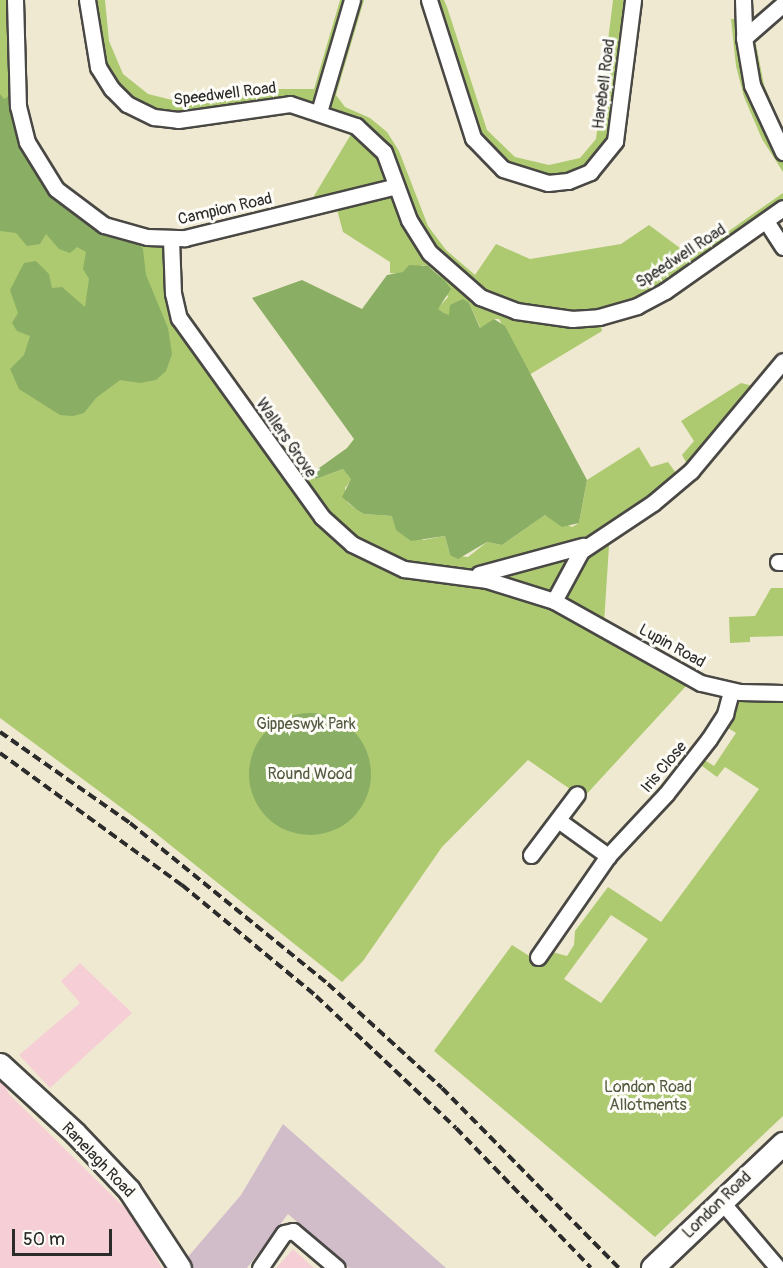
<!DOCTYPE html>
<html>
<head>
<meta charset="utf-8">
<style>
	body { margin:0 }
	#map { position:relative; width:783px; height:1268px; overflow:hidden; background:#f0e9d1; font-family:Pangolin,sans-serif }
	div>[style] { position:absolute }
	.built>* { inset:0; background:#f6cfd6 }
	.industrial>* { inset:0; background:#d1bdc9 }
	.green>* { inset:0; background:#adca71 }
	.forest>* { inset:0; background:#8aae63 }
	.round { border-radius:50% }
	.roads { filter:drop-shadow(2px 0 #494844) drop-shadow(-2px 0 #494844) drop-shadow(0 2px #494844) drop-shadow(0 -2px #494844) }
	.street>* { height:15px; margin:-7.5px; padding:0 7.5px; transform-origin:7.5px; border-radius:7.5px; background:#fff }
	.secondary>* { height:21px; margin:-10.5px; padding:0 10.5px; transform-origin:10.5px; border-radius:10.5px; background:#fff }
	.primary>* { height:22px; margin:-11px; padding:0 11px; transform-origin:11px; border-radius:11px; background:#fff }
	.rail>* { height:4px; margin-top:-2px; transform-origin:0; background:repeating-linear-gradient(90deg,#2b2b2b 0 9px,transparent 0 13.5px) }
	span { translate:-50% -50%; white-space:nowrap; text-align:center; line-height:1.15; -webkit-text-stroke:6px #fdfcf7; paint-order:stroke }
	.street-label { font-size:16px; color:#2b2b2b }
	.park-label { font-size:16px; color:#525b40 }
	.scale { position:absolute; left:12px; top:1229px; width:100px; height:27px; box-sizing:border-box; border:3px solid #2b2b2b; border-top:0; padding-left:8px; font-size:18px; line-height:21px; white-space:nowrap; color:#2b2b2b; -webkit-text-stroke:4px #fdfcf7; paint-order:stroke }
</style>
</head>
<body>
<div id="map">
	<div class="built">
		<div style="clip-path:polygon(80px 963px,132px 1013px,50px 1088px,19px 1055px,80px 1003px,61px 981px)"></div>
		<div style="clip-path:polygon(0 1076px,9px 1094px,133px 1216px,162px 1268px,0 1268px)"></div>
		<div style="clip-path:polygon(293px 1249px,314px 1268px,276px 1268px)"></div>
	</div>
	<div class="industrial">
		<div style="clip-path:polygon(283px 1124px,446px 1268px,349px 1268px,288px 1214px,247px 1268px,192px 1268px,187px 1258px,241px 1195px)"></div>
	</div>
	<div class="green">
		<div style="clip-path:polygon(0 0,15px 0,27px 142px,83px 212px,171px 239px,174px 302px,298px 484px,308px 476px,316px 479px,343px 469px,352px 479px,345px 488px,347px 502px,357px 510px,364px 514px,392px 516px,423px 540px,445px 536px,450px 555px,468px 557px,487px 542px,502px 545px,545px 515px,572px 527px,579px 523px,587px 480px,639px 447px,651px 467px,668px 462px,681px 480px,604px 534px,609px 546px,604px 623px,597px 633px,687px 685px,583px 798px,528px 760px,442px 847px,363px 961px,342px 982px,149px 828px,0 718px)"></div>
		<div style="clip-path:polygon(87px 0,105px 0,109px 41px,123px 74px,148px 94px,176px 101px,258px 89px,314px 89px,340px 0,364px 0,336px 95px,345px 107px,370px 118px,387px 132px,399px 151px,428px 226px,446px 250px,475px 275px,496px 244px,530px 259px,621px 244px,649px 225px,692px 257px,783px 193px,783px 208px,665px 291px,599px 317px,602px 331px,529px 375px,499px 319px,494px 319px,481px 329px,469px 303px,450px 316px,444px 313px,437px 309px,448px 297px,439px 275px,431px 268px,423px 265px,400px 274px,390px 273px,390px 262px,343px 232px,335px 202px,311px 201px,356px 126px,300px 106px,178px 120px,112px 89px)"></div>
		<div style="clip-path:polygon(429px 0,444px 0,447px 7px,487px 130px,515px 157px,549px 165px,580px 158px,596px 139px,613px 0,633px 0,619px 123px,603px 160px,548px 183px,485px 153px)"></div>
		<div style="clip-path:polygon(731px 19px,743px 19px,756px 44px,764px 85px,783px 129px,783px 172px,762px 139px,744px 97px,736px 66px)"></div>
		<div style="clip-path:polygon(741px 383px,761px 388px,691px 471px,682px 455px,694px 441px,681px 421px)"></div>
		<div style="clip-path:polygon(771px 588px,783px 588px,783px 636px,750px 637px,750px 642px,730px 643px,729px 617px,755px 616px)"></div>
		<div style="clip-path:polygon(evenodd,731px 691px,783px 693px,783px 1116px,655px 1237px,434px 1051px,512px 945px,542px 964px,552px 952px,567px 956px,574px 945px,575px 931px,608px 887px,661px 922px,759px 789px,725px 767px,717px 777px,694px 760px,697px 755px,714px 766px,736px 733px,720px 723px,731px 691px,611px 915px,648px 939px,601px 1003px,564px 979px,611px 915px)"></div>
	</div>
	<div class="forest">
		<div style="clip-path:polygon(17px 91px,18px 106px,56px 189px,132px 234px,143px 249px,146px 275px,168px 328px,172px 354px,166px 371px,156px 380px,140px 383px,120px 380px,96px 398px,84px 413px,73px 416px,60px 415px,19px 389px,10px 369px,24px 355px,30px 336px,17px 331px,12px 323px,18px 313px,10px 290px,24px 263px,36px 261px,49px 274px,52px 288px,62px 287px,85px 307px,89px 279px,83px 269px,86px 252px,77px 247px,70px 253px,59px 249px,46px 234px,40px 244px,27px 246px,16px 233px,0 231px,0 94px,4px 99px)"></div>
		<div style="clip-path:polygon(409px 265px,428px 266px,445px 281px,451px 289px,438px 309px,444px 313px,449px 315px,450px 305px,463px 299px,469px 303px,480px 328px,494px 319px,505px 326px,587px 480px,579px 523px,562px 527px,545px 515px,502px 545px,487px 542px,458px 559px,450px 555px,445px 536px,411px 541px,396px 530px,392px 516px,364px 514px,357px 510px,342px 497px,351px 479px,343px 469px,316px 479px,308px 476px,347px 448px,354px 439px,252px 298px,302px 280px,362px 309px,387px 275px,403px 272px)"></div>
		<div class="round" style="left:249px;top:713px;width:122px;height:122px"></div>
	</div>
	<div class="roads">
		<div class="street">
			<div style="left:15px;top:0;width:106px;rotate:88.4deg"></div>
			<div style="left:18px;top:106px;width:37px;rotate:76deg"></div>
			<div style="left:27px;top:142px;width:55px;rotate:58.3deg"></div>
			<div style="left:56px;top:189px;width:60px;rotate:36.9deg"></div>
			<div style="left:104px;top:225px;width:45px;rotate:15.6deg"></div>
			<div style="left:147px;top:237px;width:38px;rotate:2deg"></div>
			<div style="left:185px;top:238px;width:217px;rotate:-13.8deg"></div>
			<div style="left:87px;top:0;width:68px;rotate:80.7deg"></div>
			<div style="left:98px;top:67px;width:26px;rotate:58deg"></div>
			<div style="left:112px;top:89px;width:21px;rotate:45deg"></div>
			<div style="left:127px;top:104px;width:30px;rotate:26deg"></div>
			<div style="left:154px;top:117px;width:24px;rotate:7deg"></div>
			<div style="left:178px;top:120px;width:113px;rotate:-8.1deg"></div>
			<div style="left:290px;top:104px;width:70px;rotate:18.4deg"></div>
			<div style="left:356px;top:126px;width:38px;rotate:43deg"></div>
			<div style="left:384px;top:152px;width:72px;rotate:69.8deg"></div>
			<div style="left:409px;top:220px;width:39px;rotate:58deg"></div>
			<div style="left:430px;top:253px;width:67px;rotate:41.3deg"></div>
			<div style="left:480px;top:297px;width:39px;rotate:21deg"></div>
			<div style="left:516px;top:311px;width:57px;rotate:8.1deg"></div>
			<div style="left:572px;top:319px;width:27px;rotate:-4deg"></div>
			<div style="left:599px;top:317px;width:40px;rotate:-16deg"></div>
			<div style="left:637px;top:306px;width:32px;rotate:-28deg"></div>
			<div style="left:665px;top:291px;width:144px;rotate:-35.1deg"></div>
			<div style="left:429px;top:0;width:145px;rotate:72.3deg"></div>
			<div style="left:473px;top:138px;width:43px;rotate:45.9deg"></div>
			<div style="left:503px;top:169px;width:47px;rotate:17.3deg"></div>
			<div style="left:548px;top:183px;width:20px;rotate:-6deg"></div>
			<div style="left:568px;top:181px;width:24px;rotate:-22deg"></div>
			<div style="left:590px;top:172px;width:40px;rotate:-51deg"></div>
			<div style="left:615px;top:141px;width:142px;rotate:-82.7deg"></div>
			<div style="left:743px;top:0;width:38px;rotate:88deg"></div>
			<div style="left:744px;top:38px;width:48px;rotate:80.3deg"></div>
			<div style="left:752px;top:85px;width:74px;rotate:65.2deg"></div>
			<div style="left:744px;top:38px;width:52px;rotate:-41.1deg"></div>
			<div style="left:319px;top:112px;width:117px;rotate:-73.6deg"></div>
			<div style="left:766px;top:221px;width:31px;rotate:57deg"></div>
			<div style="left:171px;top:239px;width:54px;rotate:87.9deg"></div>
			<div style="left:173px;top:293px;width:26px;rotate:77deg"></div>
			<div style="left:179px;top:318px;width:245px;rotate:54.3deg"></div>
			<div style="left:322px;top:517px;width:40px;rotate:42deg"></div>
			<div style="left:352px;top:544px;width:58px;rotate:25.7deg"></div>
			<div style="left:404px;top:569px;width:84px;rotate:7.5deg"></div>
			<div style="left:487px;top:580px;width:70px;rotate:17.4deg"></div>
			<div style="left:554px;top:601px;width:168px;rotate:29.2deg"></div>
			<div style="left:701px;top:683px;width:40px;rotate:13deg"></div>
			<div style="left:740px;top:692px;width:43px;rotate:1.3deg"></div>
			<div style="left:778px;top:562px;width:5px"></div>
			<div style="left:479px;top:574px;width:108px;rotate:-15.1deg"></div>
			<div style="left:554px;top:601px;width:57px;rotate:-61.6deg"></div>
			<div style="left:581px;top:551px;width:87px;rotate:-33.7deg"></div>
			<div style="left:653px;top:503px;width:50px;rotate:-40.1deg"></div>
			<div style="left:691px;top:471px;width:143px;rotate:-50.1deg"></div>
			<div style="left:558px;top:820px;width:62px;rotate:35.8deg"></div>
			<div style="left:531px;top:855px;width:76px;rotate:-53deg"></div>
			<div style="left:538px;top:957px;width:123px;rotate:-55.3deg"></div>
			<div style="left:608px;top:856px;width:85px;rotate:-46.9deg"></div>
			<div style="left:666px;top:794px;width:70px;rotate:-52deg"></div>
			<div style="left:709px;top:739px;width:30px;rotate:-57deg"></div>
			<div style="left:725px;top:714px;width:24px;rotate:-75deg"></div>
			<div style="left:721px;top:1201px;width:88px;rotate:49.6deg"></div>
			<div style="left:260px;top:1268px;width:42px;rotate:-55.6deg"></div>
			<div style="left:284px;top:1233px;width:9px;rotate:-13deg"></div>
			<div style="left:293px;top:1231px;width:57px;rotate:40.1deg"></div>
		</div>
		<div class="secondary">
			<div style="left:0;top:1064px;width:102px;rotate:42.6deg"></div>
			<div style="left:75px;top:1133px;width:79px;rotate:46.5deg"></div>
			<div style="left:129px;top:1190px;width:93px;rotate:56.8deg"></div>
		</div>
		<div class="primary">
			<div style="left:653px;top:1268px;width:180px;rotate:-43.6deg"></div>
		</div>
	</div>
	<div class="rail">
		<div style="left:0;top:732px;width:159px;rotate:35deg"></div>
		<div style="left:130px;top:823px;width:255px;rotate:39.1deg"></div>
		<div style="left:328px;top:984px;width:154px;rotate:42.4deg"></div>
		<div style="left:442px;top:1088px;width:252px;rotate:45.5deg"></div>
		<div style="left:0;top:753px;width:225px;rotate:36deg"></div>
		<div style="left:182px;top:885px;width:174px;rotate:39.6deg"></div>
		<div style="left:316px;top:996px;width:192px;rotate:43.3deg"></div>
		<div style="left:456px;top:1128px;width:194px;rotate:46deg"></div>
	</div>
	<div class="street-label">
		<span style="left:604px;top:84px;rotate:-83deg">Harebell Road</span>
		<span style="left:225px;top:94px;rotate:-7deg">Speedwell Road</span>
		<span style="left:225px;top:209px;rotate:-13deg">Campion Road</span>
		<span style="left:681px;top:256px;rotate:-33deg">Speedwell Road</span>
		<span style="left:286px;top:438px;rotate:55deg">Wallers Grove</span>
		<span style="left:672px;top:646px;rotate:29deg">Lupin Road</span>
		<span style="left:664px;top:767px;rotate:-50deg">Iris Close</span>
		<span style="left:98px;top:1160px;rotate:46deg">Ranelagh Road</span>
		<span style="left:717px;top:1205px;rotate:-44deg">London Road</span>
	</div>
	<div class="park-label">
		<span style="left:306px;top:724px">Gippeswyk Park</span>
		<span style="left:310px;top:774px">Round Wood</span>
		<span style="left:648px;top:1096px">London Road<br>Allotments</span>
	</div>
	<div class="scale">50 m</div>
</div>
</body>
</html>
